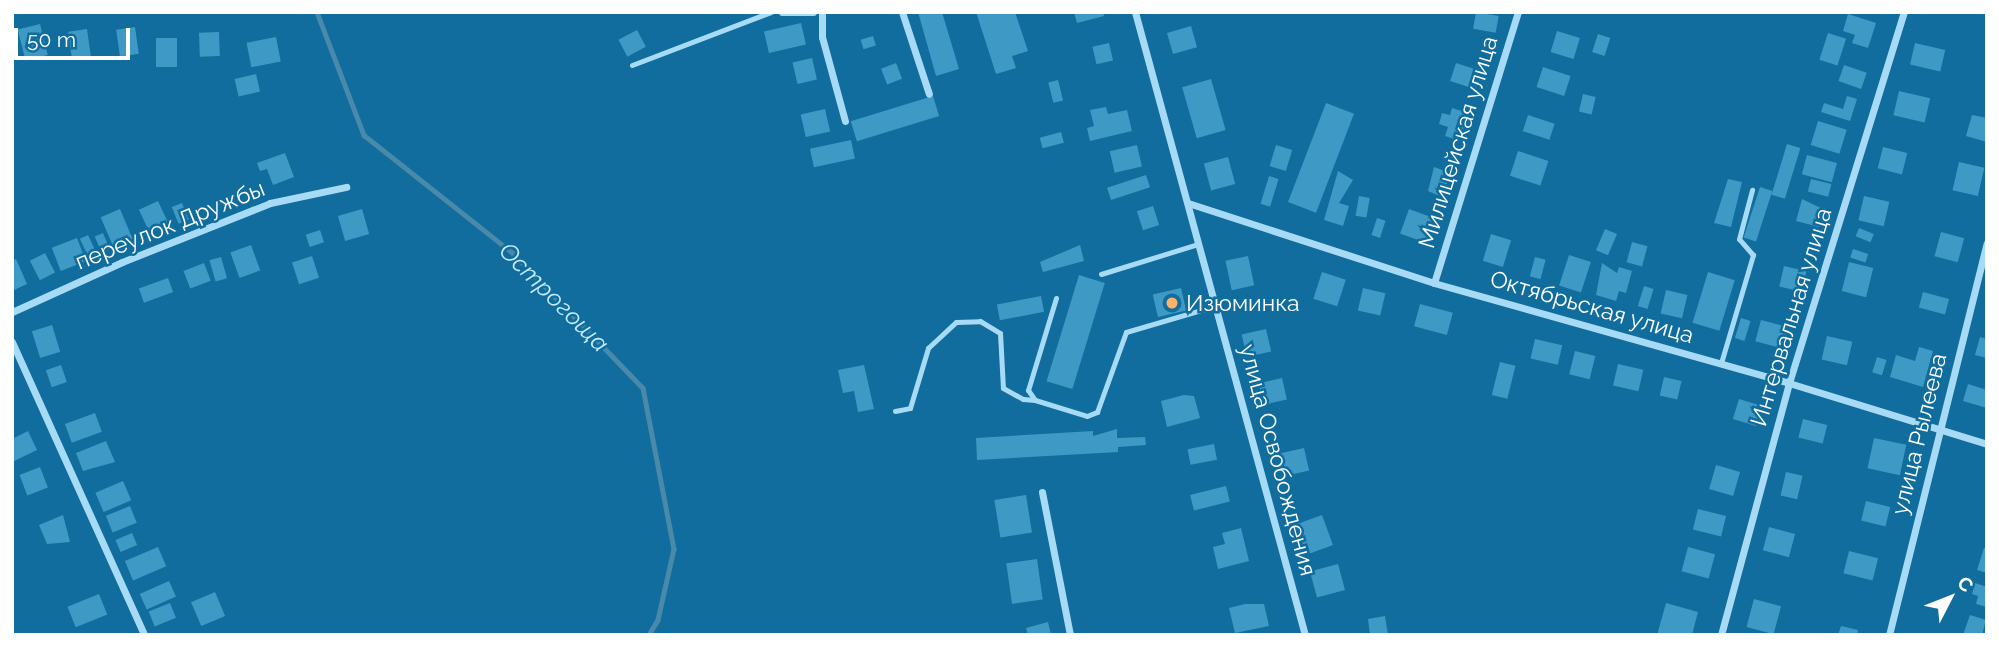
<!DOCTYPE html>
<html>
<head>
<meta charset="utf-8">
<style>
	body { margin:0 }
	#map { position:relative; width:1999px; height:647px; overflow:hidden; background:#116d9d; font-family:Raleway,sans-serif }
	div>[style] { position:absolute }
	.stream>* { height:4.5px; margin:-2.25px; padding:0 2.25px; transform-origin:2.25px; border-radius:2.25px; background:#4989aa }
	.building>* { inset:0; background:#3e99c5; transform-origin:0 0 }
	.service>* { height:5px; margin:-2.5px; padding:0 2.5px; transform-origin:2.5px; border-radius:2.5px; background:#a7dbf5 }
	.minor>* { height:7px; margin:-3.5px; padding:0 3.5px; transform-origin:3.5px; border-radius:3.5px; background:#a7dbf5 }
	.dots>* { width:19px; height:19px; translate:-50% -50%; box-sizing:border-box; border:4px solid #116d9d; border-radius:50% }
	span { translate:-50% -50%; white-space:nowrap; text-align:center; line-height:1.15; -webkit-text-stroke:5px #116d9d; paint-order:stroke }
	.street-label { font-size:23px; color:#fff }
	.poi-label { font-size:23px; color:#fff }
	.left { translate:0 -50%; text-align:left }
	.water-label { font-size:24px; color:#c6ebfc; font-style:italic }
	.frame { position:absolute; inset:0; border:14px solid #fff; pointer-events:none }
	.north { position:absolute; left:1915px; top:563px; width:70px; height:70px; -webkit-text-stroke:5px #116d9d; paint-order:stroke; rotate:48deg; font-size:19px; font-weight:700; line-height:28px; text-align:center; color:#fff }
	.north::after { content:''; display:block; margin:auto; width:24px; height:32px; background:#fff; clip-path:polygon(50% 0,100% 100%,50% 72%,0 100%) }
	.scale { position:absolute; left:14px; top:28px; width:116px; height:32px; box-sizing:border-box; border:4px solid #fff; border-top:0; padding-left:9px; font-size:21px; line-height:24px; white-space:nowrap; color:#fff; -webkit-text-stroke:5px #116d9d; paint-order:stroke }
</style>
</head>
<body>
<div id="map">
	<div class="stream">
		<div style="left:317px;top:12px;width:132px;rotate:69.1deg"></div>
		<div style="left:364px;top:135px;width:190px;rotate:38.4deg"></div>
		<div style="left:513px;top:253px;width:187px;rotate:46.1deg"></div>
		<div style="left:643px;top:388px;width:164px;rotate:79.1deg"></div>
		<div style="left:674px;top:549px;width:73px;rotate:102.7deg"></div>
		<div style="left:658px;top:620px;width:17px;rotate:121deg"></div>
	</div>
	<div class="building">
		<div style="clip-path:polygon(918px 12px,942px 12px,959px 69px,936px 76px)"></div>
		<div style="clip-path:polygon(976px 12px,1015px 12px,1028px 51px,1012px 56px,1016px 68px,996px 74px)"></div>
		<div style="clip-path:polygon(1074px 12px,1103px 12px,1104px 16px,1077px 23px)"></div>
		<div style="left:1476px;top:12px;width:23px;height:17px;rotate:10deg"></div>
		<div style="clip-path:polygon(1848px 14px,1876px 23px,1868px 48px,1852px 43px,1855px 35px,1843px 31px)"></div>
		<div style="left:801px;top:23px;width:22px;height:38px;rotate:77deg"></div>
		<div style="left:40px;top:24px;width:32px;height:23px;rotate:76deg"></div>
		<div style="left:1191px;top:26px;width:22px;height:25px;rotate:74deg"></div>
		<div style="left:135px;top:27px;width:27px;height:19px;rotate:82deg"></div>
		<div style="left:87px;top:29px;width:27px;height:19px;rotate:82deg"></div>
		<div style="left:637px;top:30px;width:19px;height:21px;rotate:62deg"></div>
		<div style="left:1557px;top:31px;width:24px;height:22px;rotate:17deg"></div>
		<div style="left:219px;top:32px;width:24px;height:20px;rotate:88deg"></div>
		<div style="left:1828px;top:33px;width:19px;height:28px;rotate:18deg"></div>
		<div style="left:1598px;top:34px;width:13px;height:19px;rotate:18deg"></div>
		<div style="left:873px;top:36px;width:10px;height:13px;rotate:73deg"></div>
		<div style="left:276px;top:37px;width:25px;height:30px;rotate:79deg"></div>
		<div style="left:156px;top:38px;width:21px;height:29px"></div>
		<div style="left:1109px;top:43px;width:18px;height:17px;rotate:77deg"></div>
		<div style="left:1915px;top:43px;width:31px;height:22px;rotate:13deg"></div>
		<div style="left:812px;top:58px;width:22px;height:20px;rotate:77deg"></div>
		<div style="left:896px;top:63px;width:17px;height:16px;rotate:69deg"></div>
		<div style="left:1456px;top:63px;width:26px;height:19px;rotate:18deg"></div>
		<div style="left:1844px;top:65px;width:24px;height:17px;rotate:19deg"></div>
		<div style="left:1543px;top:67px;width:29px;height:21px;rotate:18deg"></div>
		<div style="left:256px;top:74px;width:18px;height:22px;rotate:77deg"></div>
		<div style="left:1211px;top:79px;width:53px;height:30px;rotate:74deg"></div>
		<div style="left:1058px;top:80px;width:21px;height:10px;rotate:76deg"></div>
		<div style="left:1899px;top:91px;width:32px;height:25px;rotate:13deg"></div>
		<div style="left:1583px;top:94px;width:13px;height:18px;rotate:13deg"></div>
		<div style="left:933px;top:96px;width:21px;height:86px;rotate:73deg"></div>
		<div style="clip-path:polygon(1847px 96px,1857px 99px,1850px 121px,1821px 112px,1824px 103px,1843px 109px)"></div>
		<div style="left:1326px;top:103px;width:30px;height:106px;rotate:21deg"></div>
		<div style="clip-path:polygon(1106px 107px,1108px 114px,1127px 110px,1132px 131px,1090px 141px,1087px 128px,1094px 126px,1090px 110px)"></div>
		<div style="clip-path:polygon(1452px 108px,1468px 113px,1460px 141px,1445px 136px,1448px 127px,1439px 124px,1442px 113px,1450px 115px)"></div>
		<div style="left:825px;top:109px;width:23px;height:25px;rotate:77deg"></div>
		<div style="left:1528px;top:115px;width:28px;height:17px;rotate:18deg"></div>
		<div style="clip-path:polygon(1972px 115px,1987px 118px,1987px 142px,1966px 136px)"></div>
		<div style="left:1818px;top:121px;width:30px;height:25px;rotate:17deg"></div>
		<div style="left:1061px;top:132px;width:11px;height:22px;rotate:75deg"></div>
		<div style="left:851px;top:140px;width:19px;height:42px;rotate:78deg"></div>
		<div style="left:1787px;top:144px;width:14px;height:53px;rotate:17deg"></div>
		<div style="left:1137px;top:145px;width:22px;height:28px;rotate:77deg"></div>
		<div style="left:1276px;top:145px;width:17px;height:22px;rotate:17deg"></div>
		<div style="left:1883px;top:147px;width:25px;height:22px;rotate:14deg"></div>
		<div style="left:1518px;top:151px;width:32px;height:26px;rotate:18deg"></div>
		<div style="clip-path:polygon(285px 153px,294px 177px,273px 185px,267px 169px,260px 171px,257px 163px)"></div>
		<div style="left:1807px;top:155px;width:31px;height:20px;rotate:15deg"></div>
		<div style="left:1228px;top:157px;width:28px;height:25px;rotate:75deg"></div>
		<div style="left:1959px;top:162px;width:26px;height:29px;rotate:13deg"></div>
		<div style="clip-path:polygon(1434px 167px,1451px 173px,1442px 197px,1428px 191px)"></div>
		<div style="clip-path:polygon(1338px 171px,1353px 180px,1339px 203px,1349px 206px,1343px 226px,1324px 220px)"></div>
		<div style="left:1146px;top:175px;width:13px;height:41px;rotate:72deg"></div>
		<div style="left:1269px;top:176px;width:10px;height:29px;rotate:17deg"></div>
		<div style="clip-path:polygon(1728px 179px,1742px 182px,1731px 227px,1714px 223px)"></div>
		<div style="left:1811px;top:179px;width:21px;height:13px;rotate:14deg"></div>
		<div style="left:1760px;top:187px;width:13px;height:53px;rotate:18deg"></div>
		<div style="left:1359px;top:196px;width:11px;height:20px;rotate:10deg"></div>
		<div style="left:1864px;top:196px;width:26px;height:25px;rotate:13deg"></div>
		<div style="clip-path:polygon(1802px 199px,1823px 209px,1819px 227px,1796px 221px)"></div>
		<div style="left:158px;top:201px;width:26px;height:21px;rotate:65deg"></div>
		<div style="left:182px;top:203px;width:18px;height:11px;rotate:68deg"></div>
		<div style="left:1153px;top:206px;width:20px;height:17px;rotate:72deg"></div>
		<div style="left:120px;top:209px;width:33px;height:21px;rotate:67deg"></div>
		<div style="left:362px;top:209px;width:26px;height:25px;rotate:74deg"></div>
		<div style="left:1409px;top:209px;width:27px;height:26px;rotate:20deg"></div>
		<div style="left:1377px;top:218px;width:9px;height:18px;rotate:18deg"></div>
		<div style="left:1859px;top:228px;width:16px;height:9px;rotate:22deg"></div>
		<div style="left:1605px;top:229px;width:13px;height:23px;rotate:23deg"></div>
		<div style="left:320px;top:230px;width:13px;height:15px;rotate:72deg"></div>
		<div style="left:1941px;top:232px;width:24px;height:25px;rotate:15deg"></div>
		<div style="left:103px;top:233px;width:15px;height:9px;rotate:67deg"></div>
		<div style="left:1491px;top:234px;width:21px;height:28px;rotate:17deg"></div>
		<div style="left:88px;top:235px;width:21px;height:9px;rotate:65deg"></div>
		<div style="left:77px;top:238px;width:25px;height:27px;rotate:69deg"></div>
		<div style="left:1632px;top:242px;width:16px;height:21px;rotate:15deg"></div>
		<div style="left:251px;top:245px;width:27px;height:22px;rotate:70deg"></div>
		<div style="clip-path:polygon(1080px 245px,1084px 261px,1043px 272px,1040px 262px)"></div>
		<div style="left:1853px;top:249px;width:16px;height:9px;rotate:18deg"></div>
		<div style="left:45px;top:253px;width:22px;height:17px;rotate:63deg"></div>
		<div style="left:1569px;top:255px;width:23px;height:32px;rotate:18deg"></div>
		<div style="left:312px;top:256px;width:23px;height:21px;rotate:72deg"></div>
		<div style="left:1248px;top:256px;width:30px;height:23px;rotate:78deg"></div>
		<div style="left:221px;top:257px;width:22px;height:12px;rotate:74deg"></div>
		<div style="left:1535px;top:257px;width:11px;height:20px;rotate:15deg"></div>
		<div style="clip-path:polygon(16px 259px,27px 284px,12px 291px,12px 261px)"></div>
		<div style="left:1849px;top:262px;width:25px;height:30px;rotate:14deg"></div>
		<div style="left:204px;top:263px;width:19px;height:22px;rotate:69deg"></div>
		<div style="clip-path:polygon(1602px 263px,1617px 273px,1619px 267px,1632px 271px,1626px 293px,1619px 291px,1616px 301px,1596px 295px)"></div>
		<div style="left:1784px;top:266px;width:23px;height:21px;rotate:13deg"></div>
		<div style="left:1322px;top:272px;width:25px;height:28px;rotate:18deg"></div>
		<div style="left:1708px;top:272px;width:28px;height:53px;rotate:17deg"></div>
		<div style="left:1079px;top:275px;width:27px;height:111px;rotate:17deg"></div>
		<div style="left:168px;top:278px;width:15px;height:31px;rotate:70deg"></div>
		<div style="left:1644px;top:286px;width:10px;height:21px;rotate:17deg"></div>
		<div style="left:1181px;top:288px;width:23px;height:29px;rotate:77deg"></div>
		<div style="left:1363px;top:288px;width:23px;height:23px;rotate:13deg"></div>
		<div style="left:1666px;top:290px;width:22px;height:24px;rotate:13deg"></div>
		<div style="left:1923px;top:292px;width:27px;height:16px;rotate:15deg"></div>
		<div style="left:1041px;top:296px;width:16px;height:45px;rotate:79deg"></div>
		<div style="left:1420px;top:304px;width:34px;height:23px;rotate:15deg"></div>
		<div style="left:1741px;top:318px;width:10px;height:21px;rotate:17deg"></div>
		<div style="left:1761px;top:320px;width:28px;height:22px;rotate:15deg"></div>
		<div style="left:52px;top:325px;width:28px;height:21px;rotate:73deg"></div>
		<div style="left:1266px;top:329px;width:23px;height:25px;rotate:77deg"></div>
		<div style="left:1827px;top:336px;width:26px;height:24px;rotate:13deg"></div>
		<div style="clip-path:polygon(1980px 337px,1987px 339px,1987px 358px,1975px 355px)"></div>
		<div style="left:1535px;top:339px;width:28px;height:20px;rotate:13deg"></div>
		<div style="clip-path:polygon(1919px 347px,1933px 351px,1923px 387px,1890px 377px,1896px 355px,1915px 361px)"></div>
		<div style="left:1575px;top:351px;width:21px;height:24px;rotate:14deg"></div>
		<div style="left:1877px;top:357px;width:10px;height:16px;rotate:17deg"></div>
		<div style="left:1500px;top:362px;width:16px;height:34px;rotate:14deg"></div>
		<div style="left:1618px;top:364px;width:26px;height:22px;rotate:13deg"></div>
		<div style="left:61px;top:365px;width:18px;height:16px;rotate:71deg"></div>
		<div style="clip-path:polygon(864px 365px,874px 409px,858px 412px,854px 391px,843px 393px,838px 370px)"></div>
		<div style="left:1664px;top:377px;width:18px;height:19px;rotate:13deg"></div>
		<div style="left:1282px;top:378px;width:22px;height:24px;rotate:77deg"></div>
		<div style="clip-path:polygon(1968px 384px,1987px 390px,1987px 408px,1963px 401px)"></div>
		<div style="clip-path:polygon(1184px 395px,1194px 396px,1200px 418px,1167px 427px,1161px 401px)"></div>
		<div style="left:1739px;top:399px;width:24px;height:21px;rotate:17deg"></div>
		<div style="left:95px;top:413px;width:20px;height:32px;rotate:70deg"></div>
		<div style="left:1803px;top:419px;width:25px;height:19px;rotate:14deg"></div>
		<div style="clip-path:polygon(1117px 429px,1117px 438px,1145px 437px,1146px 445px,1118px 447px,1118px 452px,977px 460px,976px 438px,1093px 431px,1093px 436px)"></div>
		<div style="clip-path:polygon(28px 431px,37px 450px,14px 461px,12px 439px)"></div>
		<div style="left:1874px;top:438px;width:33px;height:31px;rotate:12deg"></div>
		<div style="clip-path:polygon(106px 441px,115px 462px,83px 471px,76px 453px)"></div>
		<div style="left:1214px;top:444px;width:16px;height:27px;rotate:79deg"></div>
		<div style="left:1304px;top:448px;width:23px;height:26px;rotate:77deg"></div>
		<div style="left:1716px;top:465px;width:25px;height:25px;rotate:16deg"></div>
		<div style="left:40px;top:467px;width:22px;height:22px;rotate:69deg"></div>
		<div style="left:1786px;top:472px;width:17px;height:24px;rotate:13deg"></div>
		<div style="left:123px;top:481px;width:21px;height:30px;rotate:67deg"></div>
		<div style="left:1226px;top:486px;width:16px;height:37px;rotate:76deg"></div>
		<div style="left:1026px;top:495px;width:38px;height:32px;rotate:81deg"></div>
		<div style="left:1866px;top:501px;width:25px;height:20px;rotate:14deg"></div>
		<div style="left:130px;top:506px;width:18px;height:26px;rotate:68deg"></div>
		<div style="left:1698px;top:509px;width:29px;height:21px;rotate:14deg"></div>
		<div style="clip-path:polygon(63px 515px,70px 542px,47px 544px,39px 525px)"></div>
		<div style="left:1322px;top:515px;width:32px;height:28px;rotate:70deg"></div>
		<div style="left:1769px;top:527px;width:27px;height:24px;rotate:15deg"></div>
		<div style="clip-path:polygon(1241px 528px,1249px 561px,1218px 569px,1213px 547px,1225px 544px,1222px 533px)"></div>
		<div style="left:132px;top:533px;width:13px;height:18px;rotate:67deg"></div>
		<div style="left:158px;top:547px;width:21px;height:36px;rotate:67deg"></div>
		<div style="left:1688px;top:547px;width:28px;height:25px;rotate:15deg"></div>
		<div style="clip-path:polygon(1984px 548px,1987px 549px,1987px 573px,1977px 570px)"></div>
		<div style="left:1849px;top:551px;width:30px;height:23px;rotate:14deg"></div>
		<div style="left:1037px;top:559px;width:41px;height:31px;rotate:82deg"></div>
		<div style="left:1338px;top:564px;width:27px;height:29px;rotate:75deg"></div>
		<div style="left:169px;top:581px;width:17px;height:32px;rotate:66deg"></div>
		<div style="clip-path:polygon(1975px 583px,1987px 587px,1987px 607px,1976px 604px,1978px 596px,1972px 594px)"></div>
		<div style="left:215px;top:592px;width:26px;height:26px;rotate:67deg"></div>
		<div style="left:99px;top:594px;width:22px;height:34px;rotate:68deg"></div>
		<div style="left:1754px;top:599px;width:28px;height:29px;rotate:15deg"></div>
		<div style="left:170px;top:603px;width:16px;height:23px;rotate:68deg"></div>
		<div style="clip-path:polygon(1666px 603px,1698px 612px,1692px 635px,1657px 635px)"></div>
		<div style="clip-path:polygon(1245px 604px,1264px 604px,1269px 626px,1235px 633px,1229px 608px)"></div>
		<div style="clip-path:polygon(1970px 615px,1986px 620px,1982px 635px,1963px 635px)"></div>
		<div style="clip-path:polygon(1385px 616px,1388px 635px,1370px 635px,1368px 619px)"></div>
		<div style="clip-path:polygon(1048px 622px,1051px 635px,1028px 635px,1026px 628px)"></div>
		<div style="clip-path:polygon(1841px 626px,1858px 630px,1857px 635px,1838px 635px)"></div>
	</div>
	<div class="service">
		<div style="left:632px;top:65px;width:149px;rotate:-20.9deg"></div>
		<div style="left:1101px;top:274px;width:102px;rotate:-17.2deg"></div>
		<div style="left:1056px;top:298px;width:96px;rotate:106.9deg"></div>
		<div style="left:1028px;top:390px;width:12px;rotate:55deg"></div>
		<div style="left:1035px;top:400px;width:54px;rotate:17.1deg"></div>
		<div style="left:1087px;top:416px;width:11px;rotate:-22deg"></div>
		<div style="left:1097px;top:412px;width:85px;rotate:-70.1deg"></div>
		<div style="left:1126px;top:332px;width:93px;rotate:-16.3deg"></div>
		<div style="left:1721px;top:363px;width:113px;rotate:-73.5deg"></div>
		<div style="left:1753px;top:255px;width:21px;rotate:-131deg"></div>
		<div style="left:1739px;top:239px;width:51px;rotate:-75.1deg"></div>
		<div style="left:895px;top:411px;width:15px;rotate:-11deg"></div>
		<div style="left:910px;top:408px;width:63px;rotate:-73.3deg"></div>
		<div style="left:928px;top:348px;width:38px;rotate:-43deg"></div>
		<div style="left:956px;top:322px;width:24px;rotate:-2deg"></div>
		<div style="left:980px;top:321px;width:23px;rotate:31deg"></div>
		<div style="left:1000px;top:333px;width:55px;rotate:86.9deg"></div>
		<div style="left:1003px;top:388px;width:23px;rotate:29deg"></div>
		<div style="left:1023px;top:399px;width:12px;rotate:5deg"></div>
	</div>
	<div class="minor">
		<div style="left:782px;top:12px;width:31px"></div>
		<div style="left:822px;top:12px;width:25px;rotate:90deg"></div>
		<div style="left:822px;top:37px;width:87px;rotate:74.7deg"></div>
		<div style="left:902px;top:12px;width:86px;rotate:71.8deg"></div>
		<div style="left:1135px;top:12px;width:646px;rotate:74.74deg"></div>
		<div style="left:1188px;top:203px;width:259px;rotate:18deg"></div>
		<div style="left:1434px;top:283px;width:369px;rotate:15.7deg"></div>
		<div style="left:1789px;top:383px;width:207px;rotate:17.1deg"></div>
		<div style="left:1434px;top:283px;width:284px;rotate:-72.8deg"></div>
		<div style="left:12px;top:312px;width:121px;rotate:-24.4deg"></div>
		<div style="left:122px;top:262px;width:159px;rotate:-21.7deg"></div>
		<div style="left:270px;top:203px;width:78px;rotate:-11.9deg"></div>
		<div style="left:12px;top:342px;width:321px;rotate:65.7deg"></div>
		<div style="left:1042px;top:492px;width:146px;rotate:78.9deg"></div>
		<div style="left:1721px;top:635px;width:261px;rotate:-74.9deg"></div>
		<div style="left:1789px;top:383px;width:388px;rotate:-72.8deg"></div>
		<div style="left:1889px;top:635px;width:404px;rotate:-76deg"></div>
	</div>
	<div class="dots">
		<div style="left:1172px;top:303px;background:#ffb36a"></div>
	</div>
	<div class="street-label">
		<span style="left:1458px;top:142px;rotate:-73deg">Милицейская улица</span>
		<span style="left:170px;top:225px;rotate:-22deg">переулок Дружбы</span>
		<span style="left:1592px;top:307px;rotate:16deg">Октябрьская улица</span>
		<span style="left:1791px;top:317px;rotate:-73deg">Интервальная улица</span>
		<span style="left:1919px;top:434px;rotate:-76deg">улица Рылеева</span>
		<span style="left:1278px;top:460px;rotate:75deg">улица Освобождения</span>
	</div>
	<div class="poi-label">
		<span class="left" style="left:1186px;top:303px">Изюминка</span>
	</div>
	<div class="water-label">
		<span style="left:554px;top:297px;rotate:45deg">Острогоща</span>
	</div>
	<div class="frame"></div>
	<div class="north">С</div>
	<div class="scale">50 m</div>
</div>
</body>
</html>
